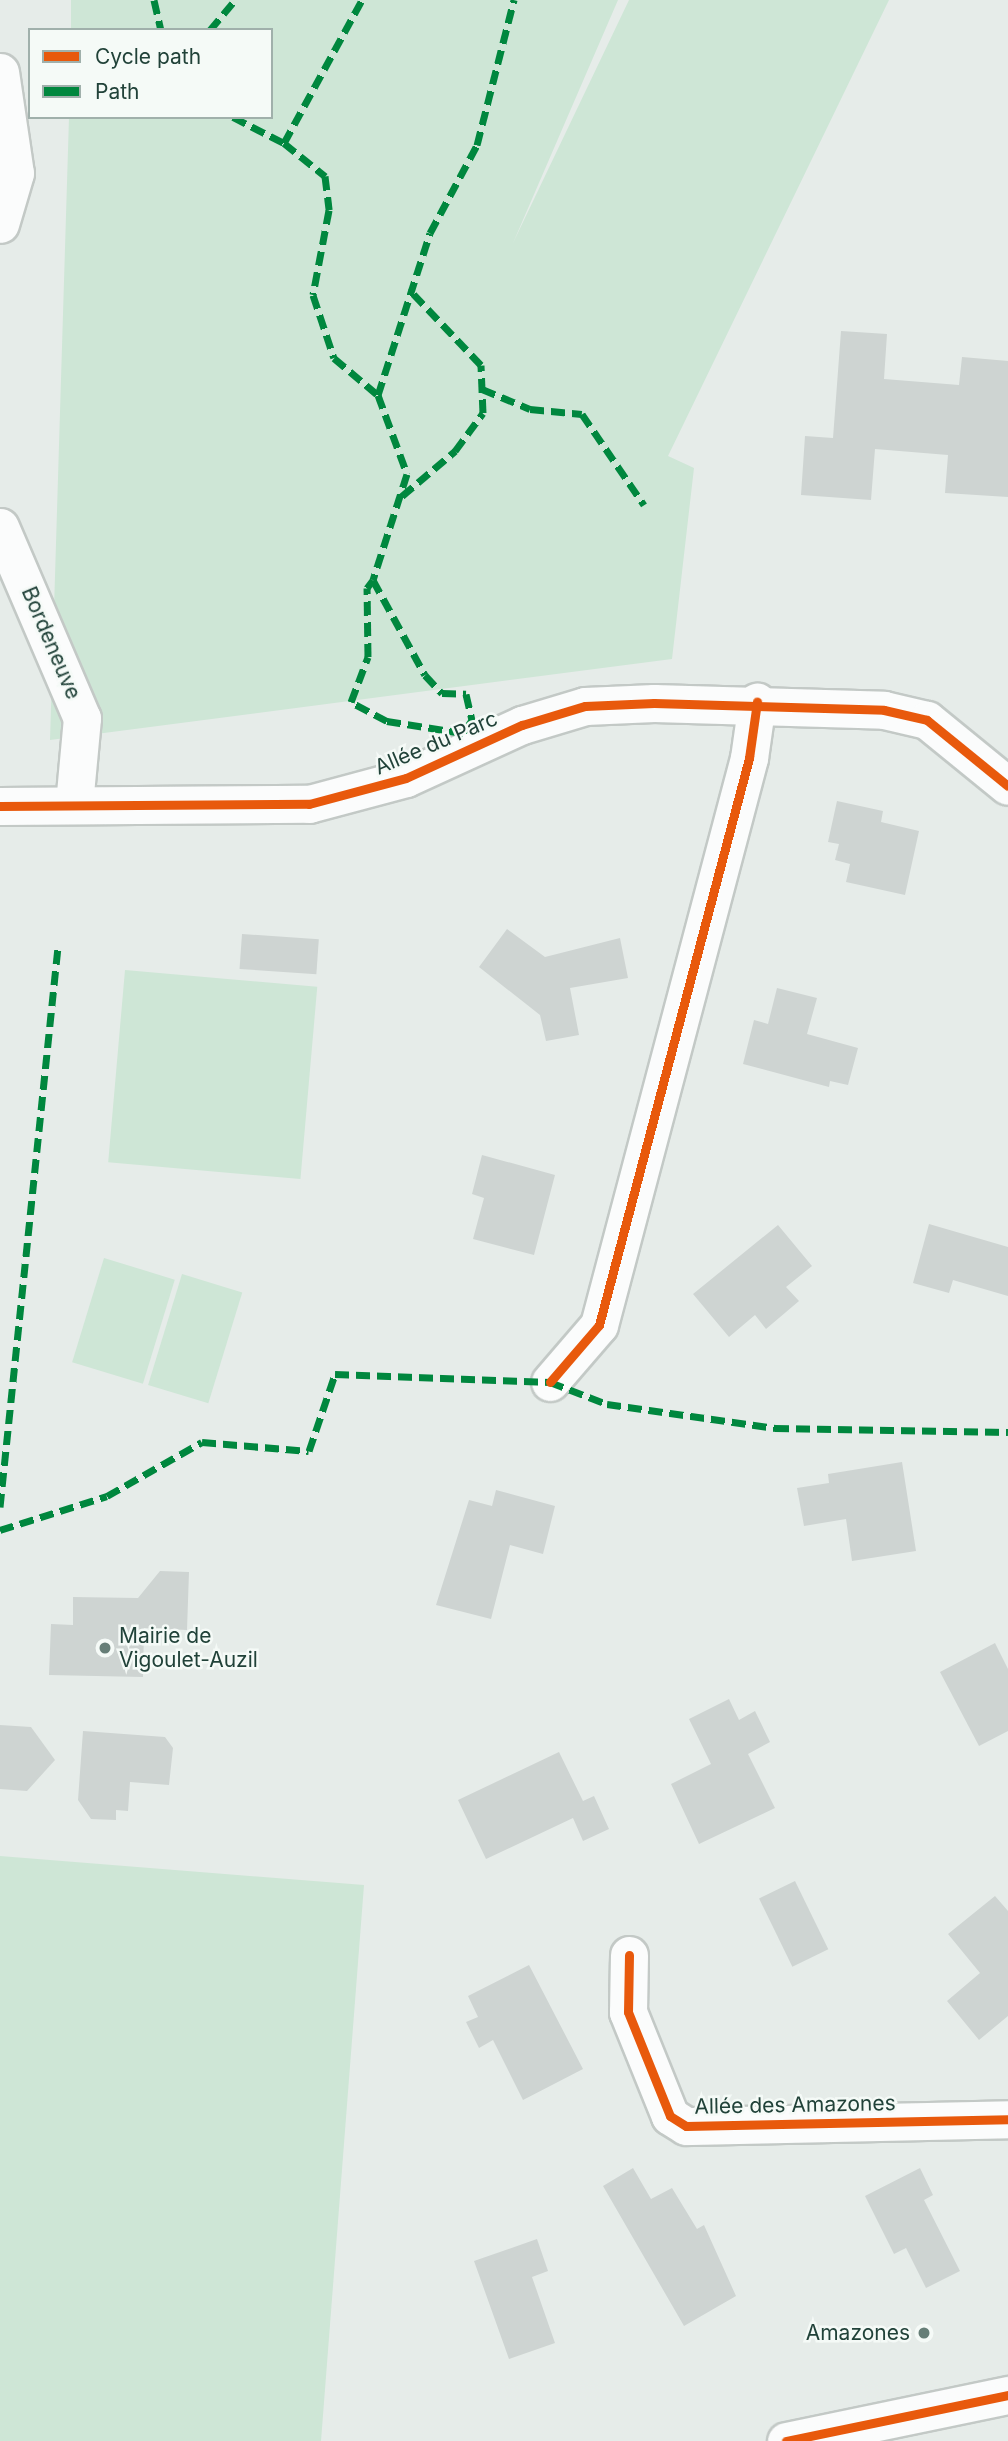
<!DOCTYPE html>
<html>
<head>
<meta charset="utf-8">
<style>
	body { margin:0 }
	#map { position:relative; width:1008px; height:2441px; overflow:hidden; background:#e6ece9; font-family:Inter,sans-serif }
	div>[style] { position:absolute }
	.green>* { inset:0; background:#cee6d6; transform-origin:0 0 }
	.building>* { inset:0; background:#ced4d2; transform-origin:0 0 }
	.roads { filter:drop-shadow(2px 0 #c3c9c6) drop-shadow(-2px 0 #c3c9c6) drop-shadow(0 2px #c3c9c6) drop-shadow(0 -2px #c3c9c6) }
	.minor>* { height:37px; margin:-18.5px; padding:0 18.5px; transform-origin:18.5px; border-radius:18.5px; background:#fbfcfc }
	.quiet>* { height:7px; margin-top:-3.5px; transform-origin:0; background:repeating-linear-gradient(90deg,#00873e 0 14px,transparent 0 21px) }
	.cycleway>* { height:9px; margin:-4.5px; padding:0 4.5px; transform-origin:4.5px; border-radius:4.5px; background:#e8590c }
	.dots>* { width:19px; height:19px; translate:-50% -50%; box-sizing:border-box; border:4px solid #f5faf7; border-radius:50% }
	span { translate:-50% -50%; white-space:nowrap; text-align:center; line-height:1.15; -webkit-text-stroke:5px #f5faf7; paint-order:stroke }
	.street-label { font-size:21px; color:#214239 }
	.poi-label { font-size:21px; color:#214239 }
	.left { translate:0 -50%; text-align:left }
	.right { translate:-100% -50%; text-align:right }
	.legend { position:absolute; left:28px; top:28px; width:245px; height:91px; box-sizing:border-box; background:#f5faf7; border:2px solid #a0b0ab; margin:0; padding:9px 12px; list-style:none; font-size:21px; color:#214239 }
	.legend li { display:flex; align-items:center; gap:14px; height:35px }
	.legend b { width:35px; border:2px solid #a0b0ab }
</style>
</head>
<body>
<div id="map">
	<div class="green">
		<div style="clip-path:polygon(71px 0,618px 0,513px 243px,629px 0,889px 0,668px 456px,694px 468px,672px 659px,50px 740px,69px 117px,271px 117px,271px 30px,71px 30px)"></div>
		<div style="left:125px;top:970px;width:193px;height:193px;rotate:5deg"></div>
		<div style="left:104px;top:1258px;width:74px;height:109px;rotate:17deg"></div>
		<div style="left:182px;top:1274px;width:63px;height:116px;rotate:17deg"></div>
		<div style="clip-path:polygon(0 1856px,364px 1885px,321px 2441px,0 2441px)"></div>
	</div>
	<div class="building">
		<div style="clip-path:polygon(841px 331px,887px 334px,884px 379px,959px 385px,962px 357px,1008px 361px,1008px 497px,945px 493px,948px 455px,875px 449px,871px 500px,801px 495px,805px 436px,833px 438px)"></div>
		<div style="clip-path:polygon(837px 801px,883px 811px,881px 822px,919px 831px,905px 895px,846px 882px,850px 864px,835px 860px,839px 844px,828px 842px)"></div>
		<div style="clip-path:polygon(507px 929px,545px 957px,620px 938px,628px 978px,570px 988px,579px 1035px,546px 1041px,540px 1015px,479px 967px)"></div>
		<div style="left:242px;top:934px;width:77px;height:35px;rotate:4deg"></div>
		<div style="clip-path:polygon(777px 988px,817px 998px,807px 1034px,858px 1048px,848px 1085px,830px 1081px,829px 1087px,743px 1064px,754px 1020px,768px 1024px)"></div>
		<div style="clip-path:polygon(482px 1155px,555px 1175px,534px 1255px,473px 1239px,484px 1198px,472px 1194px)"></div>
		<div style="clip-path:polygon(929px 1224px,1008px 1247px,1008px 1296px,953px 1280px,949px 1293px,913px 1283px)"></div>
		<div style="clip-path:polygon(778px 1225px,812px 1266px,786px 1287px,799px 1301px,766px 1329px,755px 1315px,729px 1337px,693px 1294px)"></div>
		<div style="clip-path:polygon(902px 1462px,916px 1551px,852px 1561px,846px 1519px,804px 1526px,797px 1488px,829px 1483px,828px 1474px)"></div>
		<div style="clip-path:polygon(496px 1490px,555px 1506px,543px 1554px,510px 1545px,491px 1619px,436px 1605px,469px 1500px,492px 1506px)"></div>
		<div style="clip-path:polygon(160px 1571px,189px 1572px,187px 1630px,144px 1628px,143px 1677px,49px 1675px,51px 1624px,73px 1625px,73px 1597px,138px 1598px)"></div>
		<div style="clip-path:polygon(995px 1643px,1008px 1669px,1008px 1731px,979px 1746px,940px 1672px)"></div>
		<div style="clip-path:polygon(729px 1699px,739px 1720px,755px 1711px,770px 1742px,748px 1754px,775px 1808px,699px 1844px,671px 1784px,711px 1764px,689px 1719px)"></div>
		<div style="clip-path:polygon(0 1725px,31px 1727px,55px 1760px,27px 1791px,0 1789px)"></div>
		<div style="clip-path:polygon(83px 1731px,165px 1737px,173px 1748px,169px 1785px,130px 1782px,128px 1811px,116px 1810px,116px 1820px,91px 1819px,78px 1800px)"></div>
		<div style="clip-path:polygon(559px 1752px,583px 1801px,594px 1796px,609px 1829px,583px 1841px,573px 1818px,486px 1859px,458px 1800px)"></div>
		<div style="left:795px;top:1881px;width:76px;height:40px;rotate:64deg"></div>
		<div style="clip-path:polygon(995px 1896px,1008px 1911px,1008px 2016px,979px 2040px,947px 2001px,980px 1973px,948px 1934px)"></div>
		<div style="clip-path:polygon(529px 1965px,583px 2069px,523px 2100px,493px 2040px,479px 2048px,466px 2022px,478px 2017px,468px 1996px)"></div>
		<div style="clip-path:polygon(633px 2168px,651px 2199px,672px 2188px,697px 2229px,704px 2225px,736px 2296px,684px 2326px,603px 2186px)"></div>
		<div style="clip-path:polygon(920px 2168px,933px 2195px,924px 2200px,960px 2271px,926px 2288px,906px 2248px,894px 2254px,865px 2196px)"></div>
		<div style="clip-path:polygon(537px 2239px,548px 2271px,532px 2277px,555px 2343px,509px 2359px,474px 2261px)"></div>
	</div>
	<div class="roads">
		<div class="minor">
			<div style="left:0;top:72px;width:102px;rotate:81.6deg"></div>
			<div style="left:15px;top:173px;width:53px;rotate:106.4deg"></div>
			<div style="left:0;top:527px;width:208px;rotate:66.8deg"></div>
			<div style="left:82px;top:718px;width:87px;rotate:95.3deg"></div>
			<div style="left:0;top:806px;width:309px;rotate:-0.4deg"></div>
			<div style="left:309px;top:804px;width:100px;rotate:-15deg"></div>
			<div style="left:406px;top:778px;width:128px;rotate:-24.6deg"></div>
			<div style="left:522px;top:725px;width:66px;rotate:-16.8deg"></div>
			<div style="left:585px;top:706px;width:69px;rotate:-2.5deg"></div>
			<div style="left:654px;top:703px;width:230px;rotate:1.7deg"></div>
			<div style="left:884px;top:710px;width:44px;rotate:13.1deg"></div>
			<div style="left:927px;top:720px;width:104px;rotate:39.2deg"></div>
			<div style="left:550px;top:1382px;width:75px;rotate:-49.3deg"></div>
			<div style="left:599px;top:1325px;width:587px;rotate:-75.18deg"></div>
			<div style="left:749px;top:758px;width:57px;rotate:-81.9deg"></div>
			<div style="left:629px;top:1955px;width:57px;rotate:91deg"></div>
			<div style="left:628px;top:2012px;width:112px;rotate:68deg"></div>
			<div style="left:670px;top:2116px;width:19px;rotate:32deg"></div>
			<div style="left:686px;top:2126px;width:322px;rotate:-1.2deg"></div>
			<div style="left:786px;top:2441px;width:227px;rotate:-11.7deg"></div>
		</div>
	</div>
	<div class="quiet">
		<div style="left:154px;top:0;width:31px;rotate:77deg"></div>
		<div style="left:210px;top:30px;width:39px;rotate:-50deg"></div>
		<div style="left:233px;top:117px;width:57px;rotate:27deg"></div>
		<div style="left:284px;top:143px;width:53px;rotate:38.8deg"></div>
		<div style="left:325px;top:176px;width:34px;rotate:83deg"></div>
		<div style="left:329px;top:210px;width:86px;rotate:100.7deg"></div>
		<div style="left:313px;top:295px;width:66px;rotate:71.6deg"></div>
		<div style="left:334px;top:358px;width:57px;rotate:40.1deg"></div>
		<div style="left:378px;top:395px;width:84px;rotate:69.8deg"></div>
		<div style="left:407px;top:474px;width:111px;rotate:107.8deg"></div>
		<div style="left:373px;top:580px;width:108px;rotate:61.3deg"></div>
		<div style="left:425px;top:675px;width:25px;rotate:47deg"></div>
		<div style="left:442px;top:693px;width:24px;rotate:2deg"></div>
		<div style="left:466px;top:694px;width:27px;rotate:77deg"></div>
		<div style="left:472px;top:720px;width:16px;rotate:125deg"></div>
		<div style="left:463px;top:733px;width:77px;rotate:-171deg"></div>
		<div style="left:387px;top:721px;width:41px;rotate:-152.2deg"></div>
		<div style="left:351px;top:702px;width:48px;rotate:-69.3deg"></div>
		<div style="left:368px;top:657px;width:69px;rotate:-90.8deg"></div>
		<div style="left:367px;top:588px;width:10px;rotate:-53deg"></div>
		<div style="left:284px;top:143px;width:163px;rotate:-61.4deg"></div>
		<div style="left:482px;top:389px;width:52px;rotate:22.6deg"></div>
		<div style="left:530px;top:409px;width:52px;rotate:5.5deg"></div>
		<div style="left:582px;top:414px;width:110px;rotate:55.7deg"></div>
		<div style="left:378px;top:395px;width:170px;rotate:-72.2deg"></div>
		<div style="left:430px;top:233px;width:100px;rotate:-61.9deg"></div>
		<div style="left:477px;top:145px;width:150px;rotate:-75.7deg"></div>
		<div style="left:402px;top:496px;width:70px;rotate:-40.3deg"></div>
		<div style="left:455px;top:451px;width:47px;rotate:-53.6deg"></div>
		<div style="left:483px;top:413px;width:48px;rotate:-92.4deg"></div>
		<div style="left:481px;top:365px;width:105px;rotate:-133.5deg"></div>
		<div style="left:0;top:1507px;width:563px;rotate:-84.09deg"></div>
		<div style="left:0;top:1530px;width:112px;rotate:-17.6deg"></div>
		<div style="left:107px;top:1496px;width:109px;rotate:-29.6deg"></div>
		<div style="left:202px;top:1442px;width:107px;rotate:4.8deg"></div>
		<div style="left:309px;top:1451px;width:81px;rotate:-71.3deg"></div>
		<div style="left:335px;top:1374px;width:215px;rotate:2.1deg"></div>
		<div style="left:550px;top:1382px;width:61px;rotate:21.1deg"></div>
		<div style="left:607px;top:1404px;width:170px;rotate:8.1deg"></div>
		<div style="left:775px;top:1428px;width:233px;rotate:1deg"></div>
	</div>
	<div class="cycleway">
		<div style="left:0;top:806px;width:309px;rotate:-0.4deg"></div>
		<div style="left:309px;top:804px;width:100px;rotate:-15deg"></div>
		<div style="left:406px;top:778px;width:128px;rotate:-24.6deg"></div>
		<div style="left:522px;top:725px;width:66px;rotate:-16.8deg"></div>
		<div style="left:585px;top:706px;width:69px;rotate:-2.5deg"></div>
		<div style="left:654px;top:703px;width:230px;rotate:1.7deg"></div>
		<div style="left:884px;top:710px;width:44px;rotate:13.1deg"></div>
		<div style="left:927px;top:720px;width:104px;rotate:39.2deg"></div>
		<div style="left:550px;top:1382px;width:75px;rotate:-49.3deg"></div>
		<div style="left:599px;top:1325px;width:587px;rotate:-75.18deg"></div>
		<div style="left:749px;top:758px;width:57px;rotate:-81.9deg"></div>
		<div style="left:629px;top:1955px;width:57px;rotate:91deg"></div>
		<div style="left:628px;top:2012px;width:112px;rotate:68deg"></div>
		<div style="left:670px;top:2116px;width:19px;rotate:32deg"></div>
		<div style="left:686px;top:2126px;width:322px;rotate:-1.2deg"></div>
		<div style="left:786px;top:2441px;width:227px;rotate:-11.7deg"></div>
	</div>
	<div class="dots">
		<div style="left:105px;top:1648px;background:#667e77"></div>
		<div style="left:924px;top:2333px;background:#667e77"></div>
	</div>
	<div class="street-label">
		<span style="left:51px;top:643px;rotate:67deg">Bordeneuve</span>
		<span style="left:436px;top:743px;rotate:-23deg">Allée du Parc</span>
		<span style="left:795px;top:2105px;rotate:-1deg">Allée des Amazones</span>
	</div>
	<div class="poi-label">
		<span class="left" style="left:119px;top:1648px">Mairie de<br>Vigoulet-Auzil</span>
		<span class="right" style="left:910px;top:2333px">Amazones</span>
	</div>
	<ul class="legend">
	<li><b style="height:9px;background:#e8590c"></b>Cycle path</li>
	<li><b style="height:9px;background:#00873e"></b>Path</li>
	</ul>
</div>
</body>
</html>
